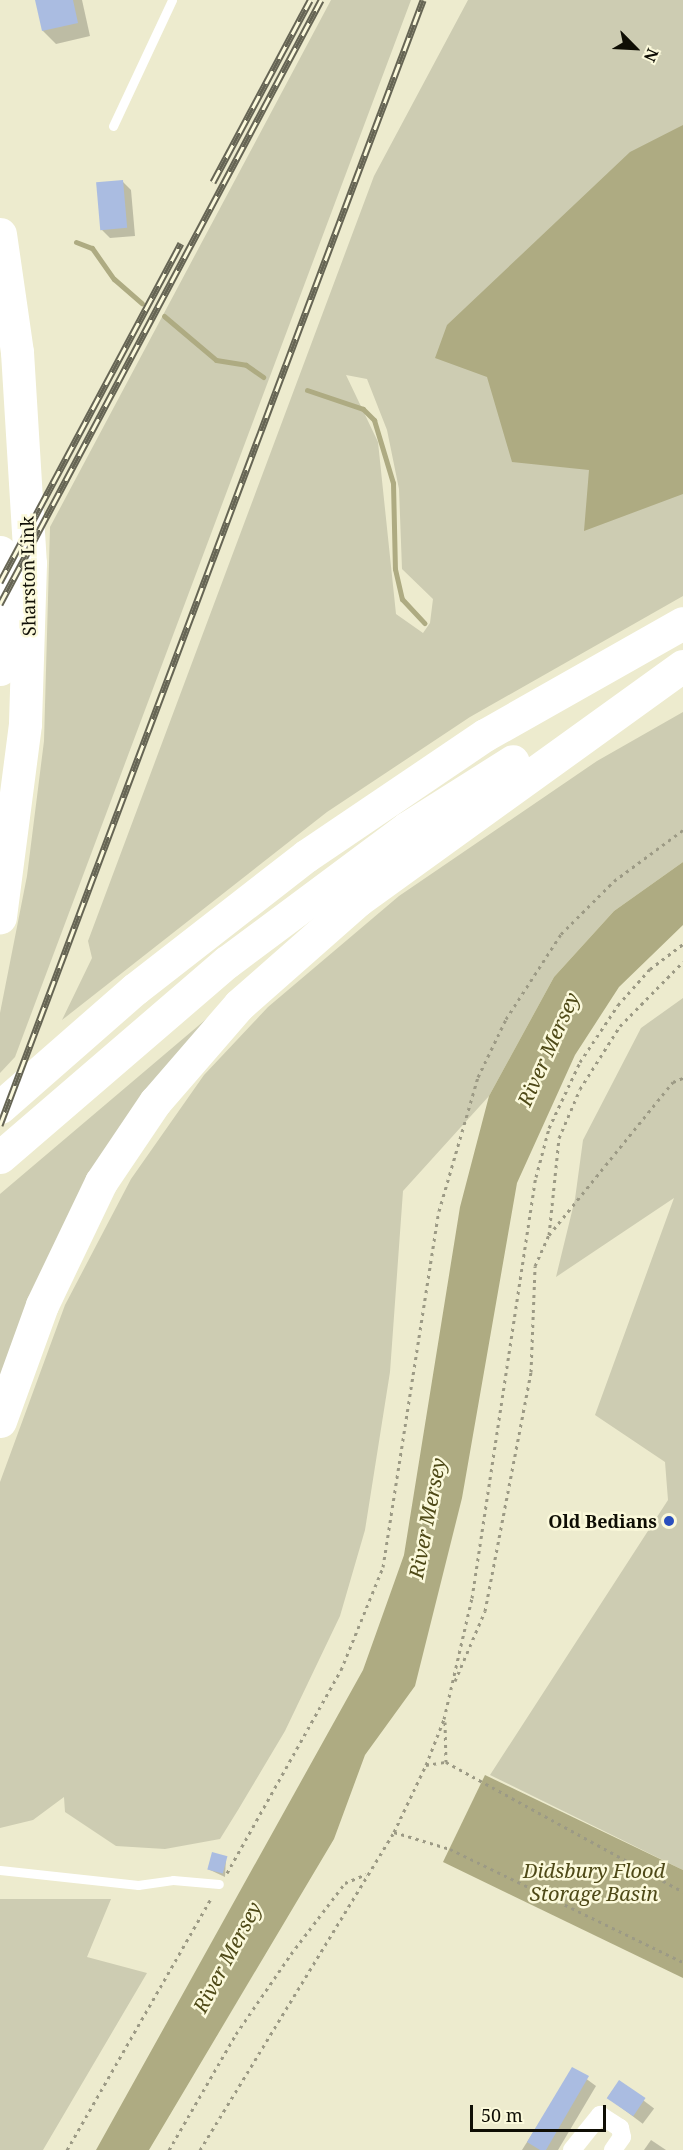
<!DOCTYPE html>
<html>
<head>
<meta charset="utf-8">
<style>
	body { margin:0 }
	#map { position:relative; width:683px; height:2150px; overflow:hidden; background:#edebce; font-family:"Noto Serif",serif }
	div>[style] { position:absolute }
	.green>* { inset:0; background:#cdccb2 }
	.water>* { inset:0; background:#aeab82 }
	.shadow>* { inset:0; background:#0003; transform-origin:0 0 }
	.stream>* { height:5px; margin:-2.5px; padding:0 2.5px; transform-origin:2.5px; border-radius:2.5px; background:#aeab82 }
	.building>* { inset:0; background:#aabce1; transform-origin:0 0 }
	.path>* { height:3px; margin-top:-1.5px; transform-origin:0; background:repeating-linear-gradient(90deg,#9c9a85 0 3px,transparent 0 7.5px) }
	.lane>* { height:9px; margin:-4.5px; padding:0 4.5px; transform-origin:4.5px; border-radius:4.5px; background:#fff }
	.street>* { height:18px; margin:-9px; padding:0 9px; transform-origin:9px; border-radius:9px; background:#fff }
	.highway>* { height:33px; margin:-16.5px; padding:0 16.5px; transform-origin:16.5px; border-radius:16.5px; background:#fff }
	.rail>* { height:7px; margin-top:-3.5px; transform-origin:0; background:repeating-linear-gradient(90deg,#fbf9db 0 14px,#666554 0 28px); box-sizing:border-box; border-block:2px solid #666554 }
	.dots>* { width:16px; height:16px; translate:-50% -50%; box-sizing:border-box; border:3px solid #fbf9db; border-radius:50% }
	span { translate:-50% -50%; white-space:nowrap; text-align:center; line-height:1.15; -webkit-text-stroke:5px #fbf9db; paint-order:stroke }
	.street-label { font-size:18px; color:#0f0e05 }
	.poi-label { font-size:18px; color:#0f0e05; font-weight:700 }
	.right { translate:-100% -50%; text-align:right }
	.water-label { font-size:20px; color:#4e4917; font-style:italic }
	.north { position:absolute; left:605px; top:18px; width:60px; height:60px; -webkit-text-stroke:4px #fbf9db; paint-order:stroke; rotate:114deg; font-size:16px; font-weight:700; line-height:24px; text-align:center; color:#0f0e05 }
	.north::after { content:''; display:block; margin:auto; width:21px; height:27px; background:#0f0e05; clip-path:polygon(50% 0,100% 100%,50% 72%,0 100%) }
	.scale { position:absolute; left:470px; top:2105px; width:136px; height:27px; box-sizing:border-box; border:3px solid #0f0e05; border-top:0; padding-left:8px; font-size:18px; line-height:21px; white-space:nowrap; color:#0f0e05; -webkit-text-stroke:4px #fbf9db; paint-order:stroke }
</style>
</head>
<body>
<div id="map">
	<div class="green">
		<div style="clip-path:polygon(331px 0,411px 0,15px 1057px,0 1073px,0 1013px,27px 876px,44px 741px,50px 527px)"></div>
		<div style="clip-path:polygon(evenodd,468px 0,683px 0,683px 596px,470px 717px,327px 812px,62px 1020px,92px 958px,88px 941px,374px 176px,468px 0,346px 375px,367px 379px,387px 430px,399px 489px,402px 569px,433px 599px,430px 623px,423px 633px,396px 614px,378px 442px,346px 375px)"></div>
		<div style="clip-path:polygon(683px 712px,683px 862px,614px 911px,554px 977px,489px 1096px,403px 1191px,390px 1372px,365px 1530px,340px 1616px,285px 1731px,238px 1810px,220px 1839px,165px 1849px,116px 1846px,65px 1812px,64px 1797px,33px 1820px,0 1828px,0 1482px,65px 1305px,131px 1179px,204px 1075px,268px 1007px,399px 896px,597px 761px)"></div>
		<div style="clip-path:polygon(244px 987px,187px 1048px,0 1389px,0 1194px)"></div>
		<div style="clip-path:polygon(683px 998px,683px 1870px,490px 1775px,668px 1500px,665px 1462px,595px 1415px,674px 1198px,556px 1277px,575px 1199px,583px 1140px,641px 1028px)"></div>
		<div style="clip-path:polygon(0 1899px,111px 1899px,87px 1957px,147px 1973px,43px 2150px,0 2150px)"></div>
	</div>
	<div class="water">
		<div style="clip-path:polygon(683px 125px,683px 494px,584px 531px,589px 470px,512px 462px,487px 377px,435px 358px,447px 325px,630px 152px)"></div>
		<div style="clip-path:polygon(683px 862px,683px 925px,619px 987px,575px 1055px,517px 1183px,462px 1498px,415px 1686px,365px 1755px,334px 1839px,149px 2150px,96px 2150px,363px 1670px,404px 1555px,460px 1207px,489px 1096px,554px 977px,614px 911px)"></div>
		<div style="clip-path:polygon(485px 1775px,683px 1870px,683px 1978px,443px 1862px)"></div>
	</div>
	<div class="shadow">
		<div style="clip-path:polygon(36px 0,82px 0,90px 36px,56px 44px,43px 31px)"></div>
		<div style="clip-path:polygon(122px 181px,131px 190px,135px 236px,110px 238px,101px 229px)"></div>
		<div style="clip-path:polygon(226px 1858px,225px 1877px,208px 1869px)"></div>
		<div style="clip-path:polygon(573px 2069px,596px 2086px,558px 2150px,522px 2150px)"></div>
		<div style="left:619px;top:2082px;width:44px;height:19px;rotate:37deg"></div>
		<div style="clip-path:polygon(651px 2140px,666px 2150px,644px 2150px)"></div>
	</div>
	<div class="stream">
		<div style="left:76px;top:242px;width:17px;rotate:21deg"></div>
		<div style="left:92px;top:248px;width:38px;rotate:55deg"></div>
		<div style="left:114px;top:279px;width:37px;rotate:41deg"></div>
		<div style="left:164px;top:316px;width:68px;rotate:40.2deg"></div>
		<div style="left:216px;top:360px;width:30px;rotate:9deg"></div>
		<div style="left:246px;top:365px;width:21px;rotate:35deg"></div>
		<div style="left:307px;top:390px;width:59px;rotate:18.7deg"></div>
		<div style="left:363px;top:409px;width:16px;rotate:45deg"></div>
		<div style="left:374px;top:420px;width:66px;rotate:73.2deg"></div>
		<div style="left:393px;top:483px;width:86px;rotate:88.7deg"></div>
		<div style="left:395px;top:569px;width:31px;rotate:77deg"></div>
		<div style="left:402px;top:599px;width:33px;rotate:47deg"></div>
	</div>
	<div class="building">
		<div style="clip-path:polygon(35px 0,73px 0,78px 23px,42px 31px)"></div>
		<div style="left:123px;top:180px;width:48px;height:27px;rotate:85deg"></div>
		<div style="left:212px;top:1852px;width:16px;height:18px;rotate:15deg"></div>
		<div style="clip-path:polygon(572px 2067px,589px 2076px,546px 2150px,540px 2150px,527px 2142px)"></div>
		<div style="left:619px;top:2080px;width:32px;height:22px;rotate:34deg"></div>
	</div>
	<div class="path">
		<div style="left:549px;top:1235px;width:197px;rotate:-51deg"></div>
		<div style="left:673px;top:1082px;width:11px;rotate:-22deg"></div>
		<div style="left:455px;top:1681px;width:76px;rotate:-66.8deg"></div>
		<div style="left:485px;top:1611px;width:243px;rotate:-79.1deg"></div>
		<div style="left:531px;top:1372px;width:106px;rotate:-87.8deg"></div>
		<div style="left:535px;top:1266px;width:34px;rotate:-66deg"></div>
		<div style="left:549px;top:1235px;width:98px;rotate:-84.1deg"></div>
		<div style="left:559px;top:1138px;width:53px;rotate:-66.8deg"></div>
		<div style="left:580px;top:1089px;width:75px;rotate:-57.6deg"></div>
		<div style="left:620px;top:1026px;width:90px;rotate:-45.5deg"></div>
		<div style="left:445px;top:1722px;width:40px;rotate:88.6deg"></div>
		<div style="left:426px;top:1765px;width:20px;rotate:-9deg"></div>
		<div style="left:446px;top:1762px;width:270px;rotate:28.7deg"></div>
		<div style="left:394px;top:1832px;width:59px;rotate:16.9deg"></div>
		<div style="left:450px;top:1849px;width:259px;rotate:25.9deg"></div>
		<div style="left:227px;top:1873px;width:233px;rotate:-60.7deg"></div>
		<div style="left:341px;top:1670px;width:111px;rotate:-67.8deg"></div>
		<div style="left:383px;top:1567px;width:360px;rotate:-81.1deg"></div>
		<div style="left:439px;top:1211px;width:140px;rotate:-73.8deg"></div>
		<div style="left:478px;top:1077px;width:64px;rotate:-64.2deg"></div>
		<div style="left:506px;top:1019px;width:101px;rotate:-57.1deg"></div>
		<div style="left:561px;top:934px;width:75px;rotate:-45deg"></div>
		<div style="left:614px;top:881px;width:86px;rotate:-36.5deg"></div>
		<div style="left:67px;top:2150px;width:292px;rotate:-60.2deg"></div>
		<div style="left:169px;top:2150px;width:134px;rotate:-60deg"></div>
		<div style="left:236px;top:2034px;width:97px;rotate:-55.5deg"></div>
		<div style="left:291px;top:1954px;width:89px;rotate:-52.7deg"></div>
		<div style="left:345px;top:1883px;width:23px;rotate:-23deg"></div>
		<div style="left:200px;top:2150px;width:373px;rotate:-58.6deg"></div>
		<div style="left:394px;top:1832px;width:74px;rotate:-64.5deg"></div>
		<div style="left:426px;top:1765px;width:49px;rotate:-68.6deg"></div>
		<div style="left:444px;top:1719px;width:124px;rotate:-77deg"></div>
		<div style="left:472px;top:1598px;width:426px;rotate:-81.4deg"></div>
		<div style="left:536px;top:1177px;width:51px;rotate:-75.1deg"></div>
		<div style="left:549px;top:1128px;width:73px;rotate:-64.8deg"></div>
		<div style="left:580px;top:1062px;width:69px;rotate:-56.3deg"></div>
		<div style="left:618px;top:1005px;width:48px;rotate:-48.4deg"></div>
		<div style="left:650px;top:969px;width:41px;rotate:-37.1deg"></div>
	</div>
	<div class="lane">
		<div style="left:113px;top:126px;width:139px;rotate:-64.9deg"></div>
		<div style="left:0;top:1870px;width:139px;rotate:6.2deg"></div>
		<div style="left:138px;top:1885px;width:35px;rotate:-8deg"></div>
		<div style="left:173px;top:1880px;width:46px;rotate:5deg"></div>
	</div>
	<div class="street">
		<div style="left:572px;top:2150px;width:45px;rotate:-51.3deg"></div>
		<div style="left:600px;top:2115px;width:24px;rotate:33deg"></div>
		<div style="left:620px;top:2128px;width:9px;rotate:77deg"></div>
		<div style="left:622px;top:2137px;width:16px;rotate:125deg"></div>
	</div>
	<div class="highway">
		<div style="left:0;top:234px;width:119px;rotate:81.8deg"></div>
		<div style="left:17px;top:352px;width:211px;rotate:86.5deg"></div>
		<div style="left:30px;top:563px;width:161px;rotate:91.8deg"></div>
		<div style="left:25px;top:724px;width:195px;rotate:97.4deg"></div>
		<div style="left:0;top:552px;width:117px;rotate:90deg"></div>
		<div style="left:0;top:1107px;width:179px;rotate:-41.2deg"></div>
		<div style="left:135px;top:989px;width:217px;rotate:-37.9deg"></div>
		<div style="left:306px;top:856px;width:216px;rotate:-34.1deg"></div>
		<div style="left:485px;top:735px;width:227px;rotate:-29.5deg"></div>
		<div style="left:0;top:1157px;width:299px;rotate:-40.7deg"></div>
		<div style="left:227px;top:962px;width:224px;rotate:-36.7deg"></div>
		<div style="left:407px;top:828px;width:125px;rotate:-32.3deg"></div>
		<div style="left:0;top:1421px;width:123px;rotate:-70.1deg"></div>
		<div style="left:42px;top:1305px;width:136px;rotate:-64.4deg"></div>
		<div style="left:101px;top:1182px;width:97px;rotate:-56deg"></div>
		<div style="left:155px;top:1102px;width:128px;rotate:-49.1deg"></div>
		<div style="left:239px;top:1005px;width:159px;rotate:-41.4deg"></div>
		<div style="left:358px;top:900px;width:400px;rotate:-35.8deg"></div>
	</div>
	<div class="rail">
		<div style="left:213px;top:182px;width:206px;rotate:-61.9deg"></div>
		<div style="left:0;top:582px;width:384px;rotate:-61.9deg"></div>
		<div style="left:0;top:604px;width:684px;rotate:-62.01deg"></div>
		<div style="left:0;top:1125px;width:1202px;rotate:-69.39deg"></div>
	</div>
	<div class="dots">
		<div style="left:669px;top:1521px;background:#2a4fbe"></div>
	</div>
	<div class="street-label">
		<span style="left:28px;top:576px;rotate:-91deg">Sharston Link</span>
	</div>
	<div class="poi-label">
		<span class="right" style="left:657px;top:1521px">Old Bedians</span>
	</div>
	<div class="water-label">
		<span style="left:548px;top:1049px;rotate:-66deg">River Mersey</span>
		<span style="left:427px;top:1518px;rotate:-79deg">River Mersey</span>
		<span style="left:594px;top:1882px">Didsbury Flood<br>Storage Basin</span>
		<span style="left:227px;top:1957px;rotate:-62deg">River Mersey</span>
	</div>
	<div class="north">N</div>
	<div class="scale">50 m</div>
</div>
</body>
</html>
